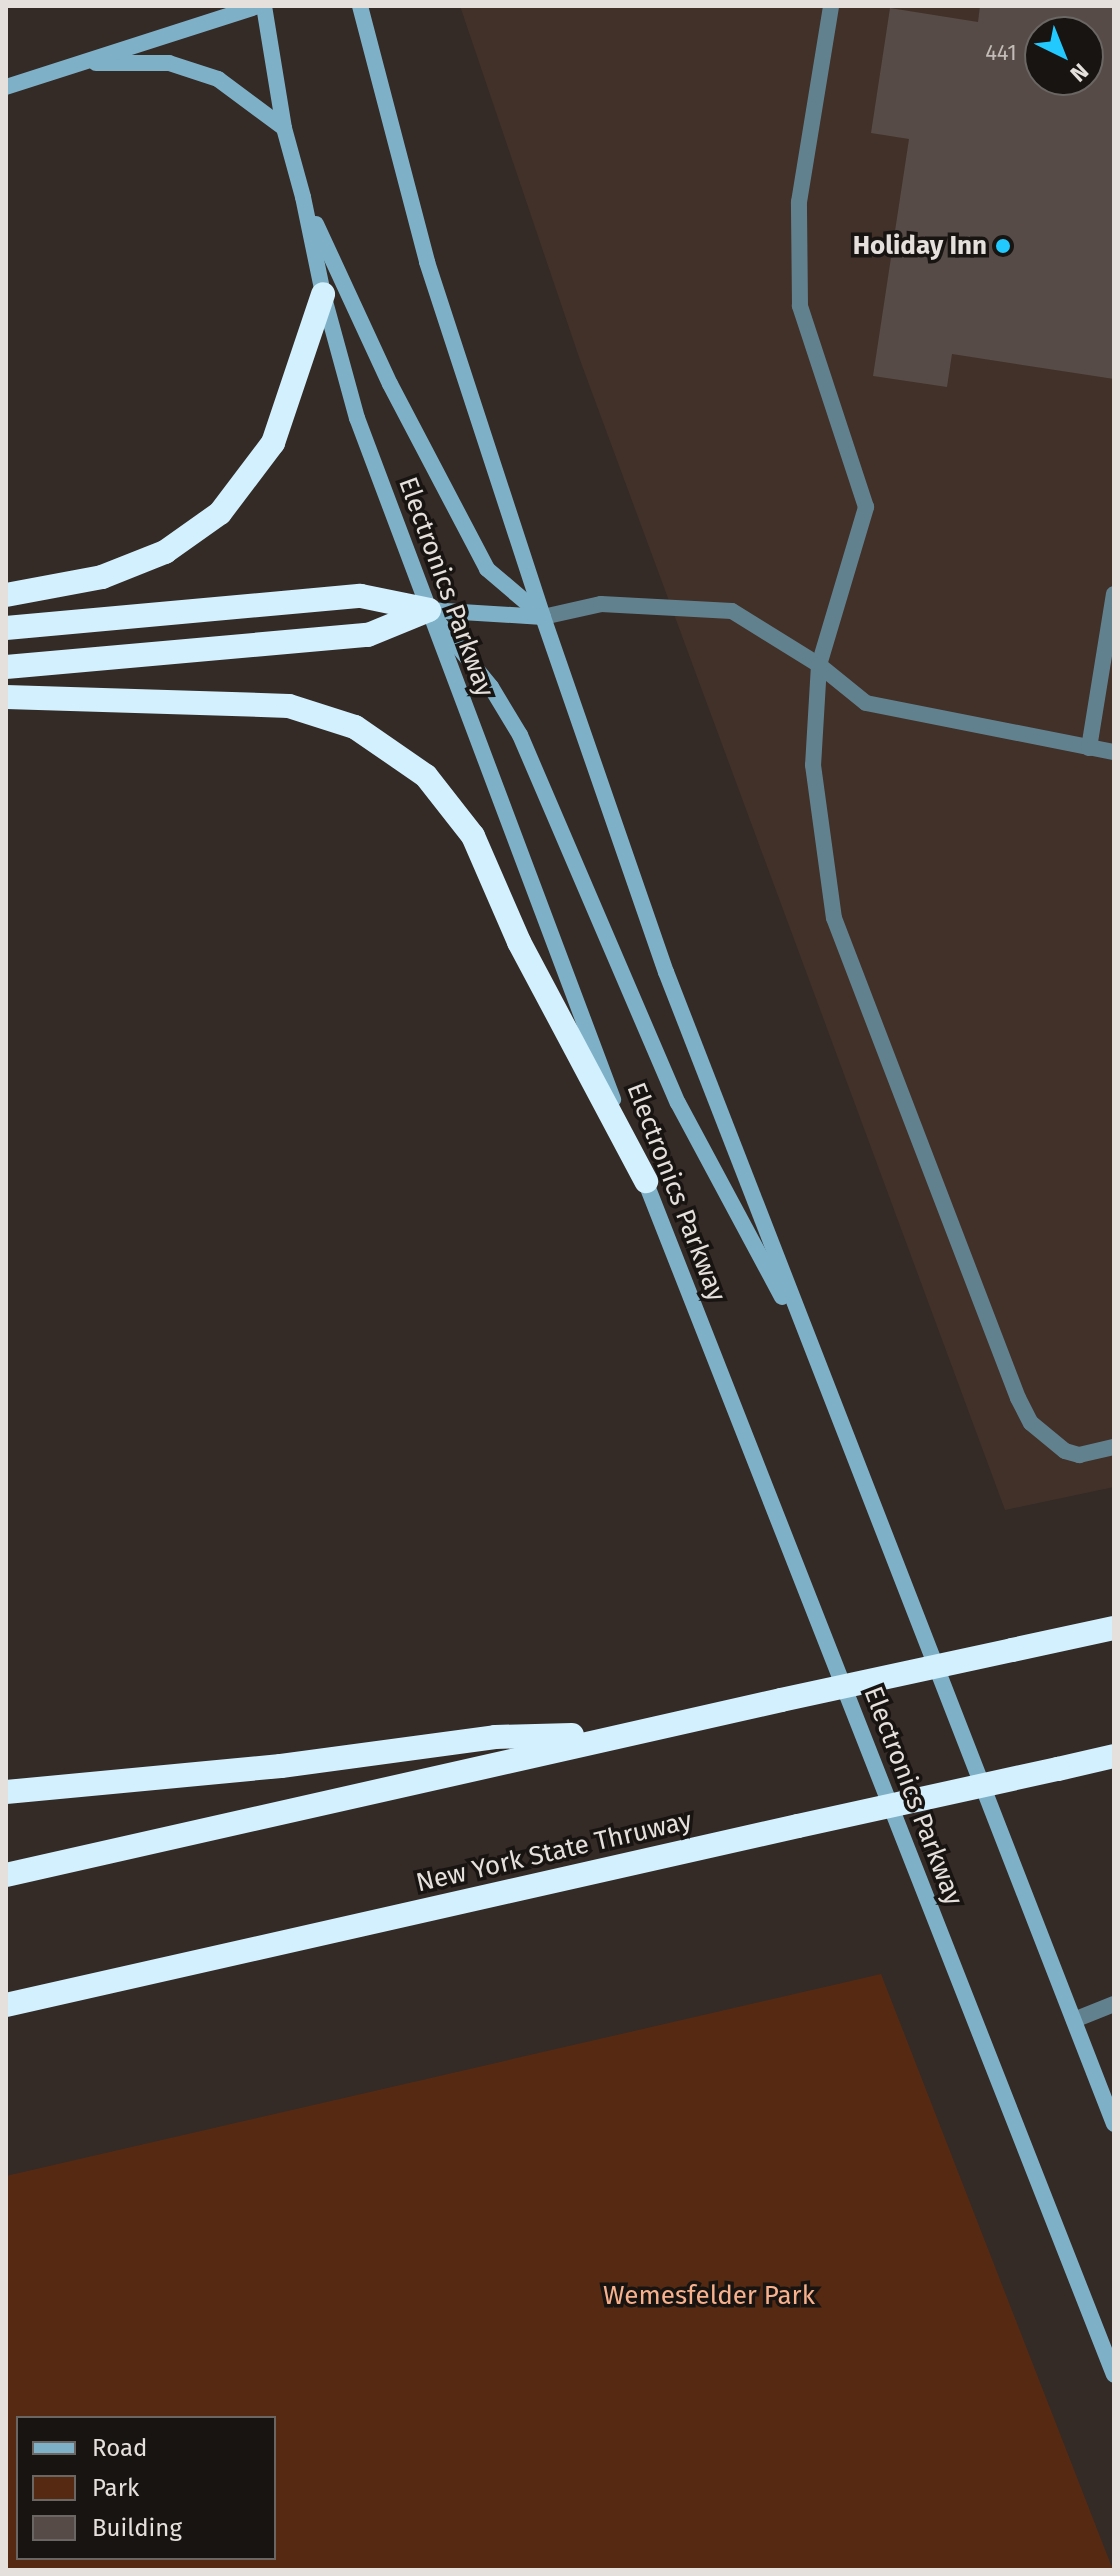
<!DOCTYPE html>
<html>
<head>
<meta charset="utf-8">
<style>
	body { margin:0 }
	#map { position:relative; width:1120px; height:2576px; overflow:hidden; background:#342a26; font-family:"Fira Sans",sans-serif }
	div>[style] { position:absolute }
	.built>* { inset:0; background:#413129 }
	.green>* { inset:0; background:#562a12 }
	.building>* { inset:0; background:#564b46 }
	.lane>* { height:16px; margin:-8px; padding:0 8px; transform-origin:8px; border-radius:8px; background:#62818f }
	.secondary>* { height:16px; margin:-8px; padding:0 8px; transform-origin:8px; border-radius:8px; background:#7eb1c7 }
	.highway>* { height:24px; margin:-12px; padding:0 12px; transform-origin:12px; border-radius:12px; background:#d2f0fd }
	.highway-bridge>* { height:24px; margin:-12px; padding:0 12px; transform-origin:12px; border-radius:12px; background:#d2f0fd }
	.dots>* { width:22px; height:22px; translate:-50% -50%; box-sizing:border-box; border:4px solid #181412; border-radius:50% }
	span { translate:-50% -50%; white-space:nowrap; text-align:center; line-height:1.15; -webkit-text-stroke:7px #181412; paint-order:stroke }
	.number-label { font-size:22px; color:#c2bbb7 }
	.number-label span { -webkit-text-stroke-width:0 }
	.poi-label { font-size:26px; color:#e6e0dd; font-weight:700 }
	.right { translate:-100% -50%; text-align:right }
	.street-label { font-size:26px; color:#e6e0dd }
	.park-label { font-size:26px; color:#f8b18d }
	.frame { position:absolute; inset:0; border:8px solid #e6e0dd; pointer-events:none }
	.legend { position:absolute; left:16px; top:2416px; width:260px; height:144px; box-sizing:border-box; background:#181412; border:2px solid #6a6663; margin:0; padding:10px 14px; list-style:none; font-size:24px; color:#e6e0dd }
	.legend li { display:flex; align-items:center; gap:16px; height:40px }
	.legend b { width:40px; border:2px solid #6a6663 }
	.north { position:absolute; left:1024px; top:16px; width:80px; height:80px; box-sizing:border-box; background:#181412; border:2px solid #6a6663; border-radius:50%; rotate:137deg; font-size:22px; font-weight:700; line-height:32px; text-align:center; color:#e6e0dd }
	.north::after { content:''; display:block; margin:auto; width:28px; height:36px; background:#22c9fe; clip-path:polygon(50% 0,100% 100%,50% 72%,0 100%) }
</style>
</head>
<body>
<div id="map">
	<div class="built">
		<div style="clip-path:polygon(evenodd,460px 6px,1114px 6px,1114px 1487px,1005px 1510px,580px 360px,460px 6px,1040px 32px,1088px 32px,1088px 80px,1040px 80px,1040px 32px)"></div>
	</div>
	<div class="green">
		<div style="clip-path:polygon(evenodd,881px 1974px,1113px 2570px,6px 2570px,6px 2176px,881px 1974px,18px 2418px,274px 2418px,274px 2558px,18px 2558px,18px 2418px)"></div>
	</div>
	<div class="building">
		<div style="clip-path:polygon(evenodd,980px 6px,1114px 6px,1114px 379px,952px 354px,947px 387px,873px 376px,909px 139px,871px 133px,890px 8px,978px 22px,980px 6px,1040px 32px,1088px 32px,1088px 80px,1040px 80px,1040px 32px)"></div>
	</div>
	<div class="lane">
		<div style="left:543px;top:617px;width:59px;rotate:-12.6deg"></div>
		<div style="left:601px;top:604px;width:131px;rotate:3.1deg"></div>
		<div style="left:732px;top:611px;width:102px;rotate:31.8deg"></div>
		<div style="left:819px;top:665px;width:165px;rotate:-73.4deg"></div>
		<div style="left:866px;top:507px;width:212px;rotate:-108.2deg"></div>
		<div style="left:800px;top:306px;width:104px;rotate:-90.6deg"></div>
		<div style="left:799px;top:202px;width:199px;rotate:-80.7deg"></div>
		<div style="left:819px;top:665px;width:100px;rotate:93.4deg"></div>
		<div style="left:813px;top:765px;width:154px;rotate:82.2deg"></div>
		<div style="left:834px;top:918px;width:514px;rotate:69.03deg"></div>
		<div style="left:1018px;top:1398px;width:28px;rotate:63deg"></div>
		<div style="left:1031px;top:1423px;width:44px;rotate:39.5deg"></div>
		<div style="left:1065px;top:1451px;width:15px;rotate:16deg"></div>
		<div style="left:1079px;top:1455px;width:36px;rotate:-13deg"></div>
		<div style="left:819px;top:665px;width:60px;rotate:39deg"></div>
		<div style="left:866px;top:703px;width:253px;rotate:11.2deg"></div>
		<div style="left:1089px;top:748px;width:156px;rotate:-80.8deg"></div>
		<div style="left:1074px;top:2020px;width:43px;rotate:-21.8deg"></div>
	</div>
	<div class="secondary">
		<div style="left:264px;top:6px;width:124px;rotate:80.7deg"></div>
		<div style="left:284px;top:128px;width:72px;rotate:74.6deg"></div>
		<div style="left:303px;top:197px;width:99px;rotate:78.3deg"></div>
		<div style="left:323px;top:294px;width:129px;rotate:74.7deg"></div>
		<div style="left:357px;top:418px;width:728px;rotate:69.4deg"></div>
		<div style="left:360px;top:6px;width:265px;rotate:75.3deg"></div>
		<div style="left:427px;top:262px;width:373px;rotate:71.9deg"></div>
		<div style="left:543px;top:617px;width:376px;rotate:70.9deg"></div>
		<div style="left:666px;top:972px;width:1236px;rotate:68.75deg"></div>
		<div style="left:96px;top:63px;width:73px"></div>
		<div style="left:169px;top:63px;width:52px;rotate:18.1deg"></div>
		<div style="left:218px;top:79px;width:82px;rotate:36.6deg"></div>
		<div style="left:6px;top:87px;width:265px;rotate:-17.8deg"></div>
		<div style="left:316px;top:224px;width:176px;rotate:65.2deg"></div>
		<div style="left:390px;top:384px;width:209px;rotate:62.3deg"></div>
		<div style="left:487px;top:569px;width:71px;rotate:40.4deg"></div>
		<div style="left:429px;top:610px;width:114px;rotate:3.5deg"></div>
		<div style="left:438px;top:622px;width:84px;rotate:50.8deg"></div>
		<div style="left:491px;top:687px;width:56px;rotate:58.9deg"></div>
		<div style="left:520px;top:735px;width:400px;rotate:66.8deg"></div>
		<div style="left:678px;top:1103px;width:220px;rotate:61.8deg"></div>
		<div style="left:642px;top:1173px;width:1291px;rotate:68.56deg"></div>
	</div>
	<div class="highway">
		<div style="left:6px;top:595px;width:98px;rotate:-10.6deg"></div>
		<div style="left:102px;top:577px;width:68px;rotate:-21.6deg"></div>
		<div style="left:165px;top:552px;width:67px;rotate:-35.3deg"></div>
		<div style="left:220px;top:513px;width:88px;rotate:-52.9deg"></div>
		<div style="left:273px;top:443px;width:157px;rotate:-71.4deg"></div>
		<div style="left:6px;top:628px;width:356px;rotate:-5.2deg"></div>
		<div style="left:361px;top:596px;width:69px;rotate:11.6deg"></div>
		<div style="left:6px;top:667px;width:363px;rotate:-5.1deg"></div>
		<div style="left:368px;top:635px;width:66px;rotate:-22.3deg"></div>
		<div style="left:6px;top:697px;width:283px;rotate:1.8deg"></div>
		<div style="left:289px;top:706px;width:69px;rotate:17.7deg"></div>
		<div style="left:355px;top:727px;width:86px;rotate:34.6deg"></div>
		<div style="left:426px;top:776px;width:76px;rotate:51.9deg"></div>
		<div style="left:473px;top:836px;width:116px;rotate:66.5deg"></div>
		<div style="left:519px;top:942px;width:271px;rotate:62deg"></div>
		<div style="left:1012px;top:1650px;width:104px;rotate:-12.2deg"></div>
		<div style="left:1058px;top:1769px;width:57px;rotate:-13.1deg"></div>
		<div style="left:6px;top:1792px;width:276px;rotate:-5.4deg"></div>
		<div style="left:281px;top:1766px;width:216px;rotate:-7.7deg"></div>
		<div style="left:495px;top:1737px;width:77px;rotate:-1.5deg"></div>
		<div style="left:6px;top:1875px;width:795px;rotate:-12.72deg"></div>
		<div style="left:6px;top:2005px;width:812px;rotate:-12.74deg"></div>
	</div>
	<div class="highway-bridge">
		<div style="left:781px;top:1700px;width:236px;rotate:-12.2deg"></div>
		<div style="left:798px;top:1826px;width:266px;rotate:-12.4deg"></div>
	</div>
	<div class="dots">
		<div style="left:1003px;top:246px;background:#22c9fe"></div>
	</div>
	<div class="number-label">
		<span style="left:1001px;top:53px">441</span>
	</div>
	<div class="poi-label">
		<span class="right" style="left:987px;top:246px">Holiday Inn</span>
	</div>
	<div class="street-label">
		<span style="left:446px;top:587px;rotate:70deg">Electronics Parkway</span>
		<span style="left:676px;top:1192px;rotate:69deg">Electronics Parkway</span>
		<span style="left:913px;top:1796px;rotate:69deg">Electronics Parkway</span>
		<span style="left:554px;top:1852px;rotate:-13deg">New York State Thruway</span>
	</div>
	<div class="park-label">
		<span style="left:709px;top:2296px">Wemesfelder Park</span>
	</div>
	<div class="frame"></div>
	<ul class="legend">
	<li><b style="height:10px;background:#7eb1c7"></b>Road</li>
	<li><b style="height:22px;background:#562a12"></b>Park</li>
	<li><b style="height:22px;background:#564b46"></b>Building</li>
	</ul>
	<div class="north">N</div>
</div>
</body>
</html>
